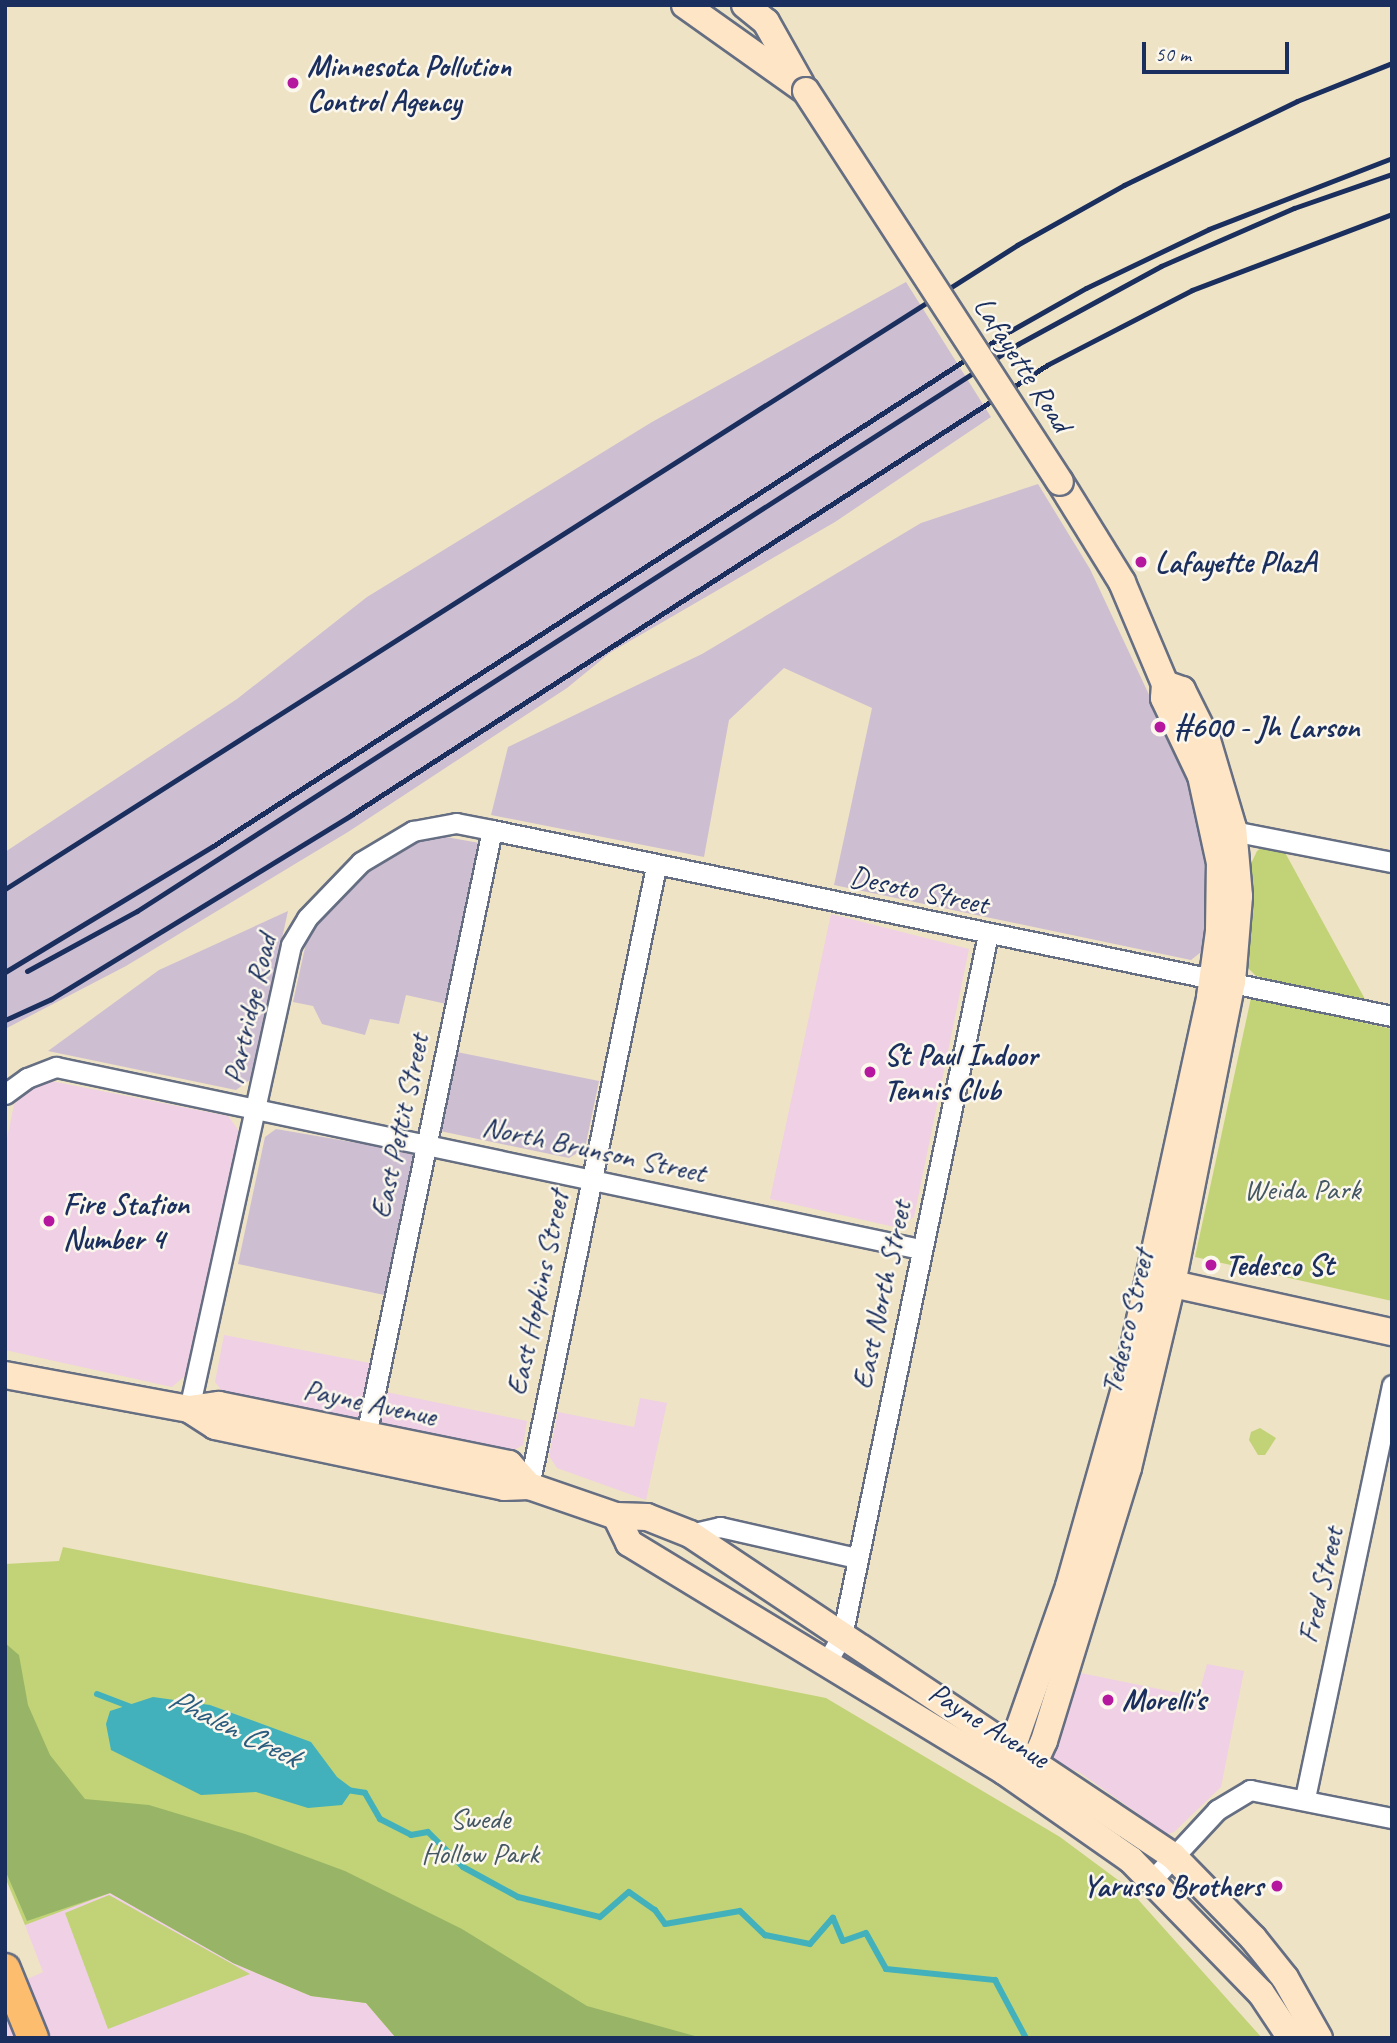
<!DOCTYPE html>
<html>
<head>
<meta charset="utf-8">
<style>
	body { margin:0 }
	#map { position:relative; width:1397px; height:2043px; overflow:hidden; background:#efe3c5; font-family:Caveat,sans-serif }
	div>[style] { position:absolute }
	.built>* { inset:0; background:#efd0e5 }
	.industrial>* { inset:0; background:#cdbed2 }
	.green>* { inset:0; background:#c1d376 }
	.forest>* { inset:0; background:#98b567 }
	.water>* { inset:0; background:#42b1bc }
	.stream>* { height:6px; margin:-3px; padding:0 3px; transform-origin:3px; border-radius:3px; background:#42b1bc }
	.roads { filter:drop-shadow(2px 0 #656e82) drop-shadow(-2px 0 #656e82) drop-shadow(0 2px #656e82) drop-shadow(0 -2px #656e82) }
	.street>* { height:19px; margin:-9.5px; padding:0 9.5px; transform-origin:9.5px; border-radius:9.5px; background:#fff }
	.secondary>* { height:26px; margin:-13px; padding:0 13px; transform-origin:13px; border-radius:13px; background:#fee5c5 }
	.primary>* { height:30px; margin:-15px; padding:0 15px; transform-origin:15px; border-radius:15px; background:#fcbd6f }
	.rail>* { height:5px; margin:-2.5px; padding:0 2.5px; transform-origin:2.5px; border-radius:2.5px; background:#1b2f5e }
	.bridges { filter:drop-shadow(2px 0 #656e82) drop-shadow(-2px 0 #656e82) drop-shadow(0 2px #656e82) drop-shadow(0 -2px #656e82) }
	.secondary-bridge>* { height:26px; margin:-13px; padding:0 13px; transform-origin:13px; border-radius:13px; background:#fee5c5 }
	.dots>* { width:19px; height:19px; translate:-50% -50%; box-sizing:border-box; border:4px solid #fbf7ec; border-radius:50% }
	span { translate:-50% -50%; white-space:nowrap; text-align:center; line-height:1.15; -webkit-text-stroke:5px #fbf7ec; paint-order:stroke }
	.poi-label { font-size:30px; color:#1b2f5e; font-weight:700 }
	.left { translate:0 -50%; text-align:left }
	.right { translate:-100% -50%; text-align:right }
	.street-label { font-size:30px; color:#1b2f5e }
	.park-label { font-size:30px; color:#445864 }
	.water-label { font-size:32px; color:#295c7f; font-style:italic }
	.frame { position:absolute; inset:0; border:7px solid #1b2f5e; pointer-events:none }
	.scale { position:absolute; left:1142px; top:42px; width:147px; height:32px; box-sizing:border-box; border:4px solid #1b2f5e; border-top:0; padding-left:9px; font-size:21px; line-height:24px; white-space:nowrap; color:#1b2f5e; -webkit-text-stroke:5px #fbf7ec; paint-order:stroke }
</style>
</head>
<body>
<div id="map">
	<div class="built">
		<div style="clip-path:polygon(831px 914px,969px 949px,914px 1217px,899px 1228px,770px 1199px)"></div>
		<div style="clip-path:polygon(51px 1081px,228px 1116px,239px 1131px,187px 1374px,172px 1387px,5px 1350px,5px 1148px,14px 1105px,31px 1087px)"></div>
		<div style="clip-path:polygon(224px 1335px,375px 1364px,363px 1424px,225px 1395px,215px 1382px)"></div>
		<div style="clip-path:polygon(381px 1391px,527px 1421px,523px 1445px,507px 1454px,380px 1426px,375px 1417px)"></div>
		<div style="clip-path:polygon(640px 1398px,667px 1403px,646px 1500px,557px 1468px,549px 1456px,558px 1412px,634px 1427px)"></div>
		<div style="clip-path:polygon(1207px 1664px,1244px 1671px,1221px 1787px,1174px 1832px,1162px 1836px,1143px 1817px,1079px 1772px,1056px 1763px,1051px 1753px,1071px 1671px,1198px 1697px)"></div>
		<div style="clip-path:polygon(110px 1892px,233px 1963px,311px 1996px,366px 2003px,396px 2038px,5px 2038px,5px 1989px,43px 1972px,25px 1925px)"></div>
	</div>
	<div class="industrial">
		<div style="clip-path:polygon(906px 282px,991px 417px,835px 522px,611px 652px,567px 688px,348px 832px,126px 966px,5px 1029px,5px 852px,237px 699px,367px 597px,652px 422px)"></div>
		<div style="clip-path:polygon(1038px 484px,1090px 569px,1189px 780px,1209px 888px,1206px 948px,1191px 960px,834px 885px,872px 708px,784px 668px,729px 720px,704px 857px,491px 815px,508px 747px,702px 654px,921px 523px)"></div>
		<div style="clip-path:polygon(424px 833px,485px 844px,451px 1005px,406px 995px,399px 1024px,370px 1019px,365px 1035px,322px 1024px,313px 1006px,293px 1002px,310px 925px,379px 857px)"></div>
		<div style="clip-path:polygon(288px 911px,251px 1079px,236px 1090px,48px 1051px,159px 970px)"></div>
		<div style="clip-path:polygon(452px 1051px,599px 1081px,585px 1148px,569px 1158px,440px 1131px,436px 1119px)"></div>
		<div style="clip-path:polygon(276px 1129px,410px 1152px,418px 1160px,389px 1296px,238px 1264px,265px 1137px)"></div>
	</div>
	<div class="green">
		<div style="clip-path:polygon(1266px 845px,1282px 847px,1366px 1001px,1256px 976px,1245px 965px,1249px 868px,1257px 851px)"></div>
		<div style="clip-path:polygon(1251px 998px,1392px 1029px,1392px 1301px,1195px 1257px)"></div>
		<div style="clip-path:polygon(1260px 1428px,1276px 1438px,1265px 1455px,1258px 1455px,1249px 1440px,1251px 1432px)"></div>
		<div style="clip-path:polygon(63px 1547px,826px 1698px,1060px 1837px,1126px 1886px,1262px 2038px,396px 2038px,366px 2003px,311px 1996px,233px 1963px,110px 1893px,25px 1925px,5px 1877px,5px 1564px,59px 1561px)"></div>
		<div style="clip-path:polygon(109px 1895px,250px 1974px,108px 2029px,65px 1913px)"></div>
	</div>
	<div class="forest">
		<div style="clip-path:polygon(5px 1643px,19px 1655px,28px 1705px,50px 1755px,85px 1799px,149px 1805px,245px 1834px,345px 1871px,462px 1929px,587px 2006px,702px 2038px,396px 2038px,366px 2003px,311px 1996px,233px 1963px,110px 1893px,27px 1921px,5px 1870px)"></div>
	</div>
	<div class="water">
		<div style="clip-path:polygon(153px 1697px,210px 1705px,311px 1742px,337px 1777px,353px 1789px,342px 1805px,308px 1808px,256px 1792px,201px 1795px,111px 1750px,106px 1724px,110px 1711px)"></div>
	</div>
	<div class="stream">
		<div style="left:97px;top:1694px;width:42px;rotate:21deg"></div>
		<div style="left:347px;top:1790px;width:18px;rotate:9deg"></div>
		<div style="left:365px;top:1793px;width:30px;rotate:60deg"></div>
		<div style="left:380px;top:1819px;width:35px;rotate:27deg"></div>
		<div style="left:411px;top:1835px;width:17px;rotate:-10deg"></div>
		<div style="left:428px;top:1832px;width:49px;rotate:45deg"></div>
		<div style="left:463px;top:1867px;width:63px;rotate:28.6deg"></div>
		<div style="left:518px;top:1897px;width:84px;rotate:13.7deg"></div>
		<div style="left:600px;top:1917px;width:38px;rotate:-41deg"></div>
		<div style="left:629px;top:1892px;width:32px;rotate:35deg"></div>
		<div style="left:655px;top:1910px;width:17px;rotate:54deg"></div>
		<div style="left:665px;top:1924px;width:76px;rotate:-9.8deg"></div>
		<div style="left:740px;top:1911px;width:35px;rotate:44deg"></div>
		<div style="left:765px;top:1935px;width:46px;rotate:11.3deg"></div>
		<div style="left:810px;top:1944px;width:35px;rotate:-49deg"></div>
		<div style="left:833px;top:1918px;width:25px;rotate:67deg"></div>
		<div style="left:843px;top:1941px;width:24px;rotate:-19deg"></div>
		<div style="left:866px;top:1933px;width:41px;rotate:60.9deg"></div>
		<div style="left:886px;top:1969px;width:110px;rotate:5.8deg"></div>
		<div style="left:995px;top:1980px;width:66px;rotate:61.9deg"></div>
	</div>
	<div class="roads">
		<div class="street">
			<div style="left:1222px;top:829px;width:173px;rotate:11deg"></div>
			<div style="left:5px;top:1094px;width:27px;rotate:-36deg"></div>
			<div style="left:27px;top:1078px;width:31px;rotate:-21deg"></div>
			<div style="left:56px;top:1067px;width:883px;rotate:11.9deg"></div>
			<div style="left:189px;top:1409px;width:475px;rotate:-77.6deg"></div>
			<div style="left:291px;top:945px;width:31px;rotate:-59deg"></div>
			<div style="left:307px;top:918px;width:78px;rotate:-46deg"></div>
			<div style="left:361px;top:862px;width:61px;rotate:-30.8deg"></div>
			<div style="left:413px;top:831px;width:44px;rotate:-10.5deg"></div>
			<div style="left:456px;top:823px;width:37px;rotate:11deg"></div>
			<div style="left:492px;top:830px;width:919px;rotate:11.68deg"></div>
			<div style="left:366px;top:1435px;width:618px;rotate:-78.24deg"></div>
			<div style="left:529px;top:1486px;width:633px;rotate:-78.42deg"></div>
			<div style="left:690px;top:1534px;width:31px;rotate:-13deg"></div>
			<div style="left:720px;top:1527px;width:140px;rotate:12.8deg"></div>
			<div style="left:825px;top:1665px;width:34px;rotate:-60deg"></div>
			<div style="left:842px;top:1636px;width:717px;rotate:-78.25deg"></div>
			<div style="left:1305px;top:1798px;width:422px;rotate:-78.1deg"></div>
			<div style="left:1152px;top:1880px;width:96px;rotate:-47.1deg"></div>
			<div style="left:1217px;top:1810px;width:39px;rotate:-31deg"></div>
			<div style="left:1250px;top:1790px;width:145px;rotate:11.2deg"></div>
		</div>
		<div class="secondary">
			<div style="left:685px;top:5px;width:148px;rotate:35.4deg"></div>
			<div style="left:745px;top:5px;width:27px;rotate:39deg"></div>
			<div style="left:766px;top:22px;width:71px;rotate:60.6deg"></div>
			<div style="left:1155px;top:1280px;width:243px;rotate:12.4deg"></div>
			<div style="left:5px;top:1375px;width:187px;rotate:10.5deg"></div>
			<div style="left:189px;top:1409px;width:30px;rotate:-8deg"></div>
			<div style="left:219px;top:1405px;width:296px;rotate:11.5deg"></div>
			<div style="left:509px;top:1464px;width:30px;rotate:48deg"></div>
			<div style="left:189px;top:1409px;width:31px;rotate:33deg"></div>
			<div style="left:215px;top:1426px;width:295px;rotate:11.9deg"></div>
			<div style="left:504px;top:1487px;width:25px;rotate:-2deg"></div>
			<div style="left:529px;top:1486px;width:92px;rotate:19deg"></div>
			<div style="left:616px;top:1516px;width:31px;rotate:2deg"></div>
			<div style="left:647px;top:1517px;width:46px;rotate:21.6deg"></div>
			<div style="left:690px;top:1534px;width:580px;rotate:33.69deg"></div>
			<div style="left:1173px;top:1856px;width:115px;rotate:45.7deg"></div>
			<div style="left:1253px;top:1938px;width:51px;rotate:51.3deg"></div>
			<div style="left:1285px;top:1978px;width:69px;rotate:60.5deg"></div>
			<div style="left:616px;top:1516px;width:30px;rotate:64deg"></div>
			<div style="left:629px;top:1543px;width:439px;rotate:31.3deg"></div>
			<div style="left:1004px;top:1771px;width:155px;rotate:35deg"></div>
			<div style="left:1131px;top:1860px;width:186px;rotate:45.7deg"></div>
			<div style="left:1261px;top:1993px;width:54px;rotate:56.3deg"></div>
			<div style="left:1004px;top:1771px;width:196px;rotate:-70.6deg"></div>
			<div style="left:1069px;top:1586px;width:206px;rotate:-74.2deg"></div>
			<div style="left:1125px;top:1388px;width:400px;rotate:-77.7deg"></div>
			<div style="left:1210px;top:997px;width:67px;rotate:-82.2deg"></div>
			<div style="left:1219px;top:931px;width:68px;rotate:-89.2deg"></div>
			<div style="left:1220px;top:863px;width:89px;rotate:-102.3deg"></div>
			<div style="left:1201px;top:776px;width:86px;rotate:-115.4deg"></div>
			<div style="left:1164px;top:698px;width:14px;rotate:-86deg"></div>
			<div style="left:1165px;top:684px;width:111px;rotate:-112.9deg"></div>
			<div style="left:1122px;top:582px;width:118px;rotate:-121.8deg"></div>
			<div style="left:1024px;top:1784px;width:47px;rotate:-65.1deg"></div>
			<div style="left:1044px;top:1741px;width:286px;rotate:-72.9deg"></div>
			<div style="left:1128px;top:1468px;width:189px;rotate:-76.6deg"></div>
			<div style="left:1172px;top:1284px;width:308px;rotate:-78.8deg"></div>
			<div style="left:1232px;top:982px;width:86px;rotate:-85.3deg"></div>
			<div style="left:1239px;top:896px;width:68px;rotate:-95deg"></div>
			<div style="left:1233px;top:828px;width:92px;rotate:-106.5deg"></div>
			<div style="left:1207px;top:740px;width:56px;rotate:-116.6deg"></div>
			<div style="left:1182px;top:690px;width:18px;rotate:-161deg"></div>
		</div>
		<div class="primary">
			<div style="left:5px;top:1969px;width:74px;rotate:67.9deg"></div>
		</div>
	</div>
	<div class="rail">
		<div style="left:5px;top:889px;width:1200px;rotate:-32.47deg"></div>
		<div style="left:1017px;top:245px;width:123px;rotate:-29.3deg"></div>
		<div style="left:1124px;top:185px;width:192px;rotate:-25.9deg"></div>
		<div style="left:1297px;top:101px;width:102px;rotate:-21.8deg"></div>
		<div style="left:27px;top:971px;width:125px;rotate:-28.6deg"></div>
		<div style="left:137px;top:911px;width:1048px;rotate:-32.76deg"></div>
		<div style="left:1018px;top:344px;width:163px;rotate:-28.6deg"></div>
		<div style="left:1161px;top:266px;width:145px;rotate:-23.6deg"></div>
		<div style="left:1294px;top:208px;width:104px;rotate:-19.1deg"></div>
		<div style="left:5px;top:972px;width:243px;rotate:-31.2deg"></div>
		<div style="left:213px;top:846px;width:949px;rotate:-32.87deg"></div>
		<div style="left:1010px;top:331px;width:87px;rotate:-29.5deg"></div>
		<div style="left:1086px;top:288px;width:136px;rotate:-25.6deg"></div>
		<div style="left:1209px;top:229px;width:196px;rotate:-21.2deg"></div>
		<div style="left:5px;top:1020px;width:51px;rotate:-24.5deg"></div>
		<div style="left:51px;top:999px;width:352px;rotate:-31.5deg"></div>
		<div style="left:351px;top:815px;width:829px;rotate:-32.88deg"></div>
		<div style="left:1047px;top:365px;width:163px;rotate:-27.3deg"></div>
		<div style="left:1192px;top:290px;width:214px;rotate:-20.8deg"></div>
	</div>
	<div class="bridges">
		<div class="secondary-bridge">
			<div style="left:806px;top:91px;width:466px;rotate:57deg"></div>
		</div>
	</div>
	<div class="dots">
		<div style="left:293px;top:83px;background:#b5179e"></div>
		<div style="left:1141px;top:562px;background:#b5179e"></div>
		<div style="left:1160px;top:727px;background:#b5179e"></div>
		<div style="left:870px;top:1072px;background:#b5179e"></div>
		<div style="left:49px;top:1221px;background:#b5179e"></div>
		<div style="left:1211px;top:1265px;background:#b5179e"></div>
		<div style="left:1108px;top:1700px;background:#b5179e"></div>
		<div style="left:1277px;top:1886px;background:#b5179e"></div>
	</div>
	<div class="poi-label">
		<span class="left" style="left:307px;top:83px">Minnesota Pollution<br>Control Agency</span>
		<span class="left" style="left:1155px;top:562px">Lafayette PlazA</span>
		<span class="left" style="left:1174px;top:727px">#600 - Jh Larson</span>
		<span class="left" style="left:884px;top:1072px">St Paul Indoor<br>Tennis Club</span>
		<span class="left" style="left:63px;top:1221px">Fire Station<br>Number 4</span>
		<span class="left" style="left:1225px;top:1265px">Tedesco St</span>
		<span class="left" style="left:1122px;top:1700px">Morelli's</span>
		<span class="right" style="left:1263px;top:1886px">Yarusso Brothers</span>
	</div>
	<div class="street-label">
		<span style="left:1023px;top:364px;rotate:57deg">Lafayette Road</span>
		<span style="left:919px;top:890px;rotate:12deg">Desoto Street</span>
		<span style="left:249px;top:1009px;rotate:-77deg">Partridge Road</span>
		<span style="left:399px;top:1126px;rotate:-78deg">East Pettit Street</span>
		<span style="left:594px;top:1149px;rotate:12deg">North Brunson Street</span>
		<span style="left:537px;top:1293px;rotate:-78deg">East Hopkins Street</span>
		<span style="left:881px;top:1295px;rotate:-78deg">East North Street</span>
		<span style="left:1127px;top:1322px;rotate:-77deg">Tedesco Street</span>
		<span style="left:370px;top:1402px;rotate:12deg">Payne Avenue</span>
		<span style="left:1320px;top:1585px;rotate:-77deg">Fred Street</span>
		<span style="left:989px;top:1725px;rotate:32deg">Payne Avenue</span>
	</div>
	<div class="park-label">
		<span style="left:1302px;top:1189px">Weida Park</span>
		<span style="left:480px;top:1835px">Swede<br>Hollow Park</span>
	</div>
	<div class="water-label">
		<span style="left:234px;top:1728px;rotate:26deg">Phalen Creek</span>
	</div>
	<div class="frame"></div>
	<div class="scale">50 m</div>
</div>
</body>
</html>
